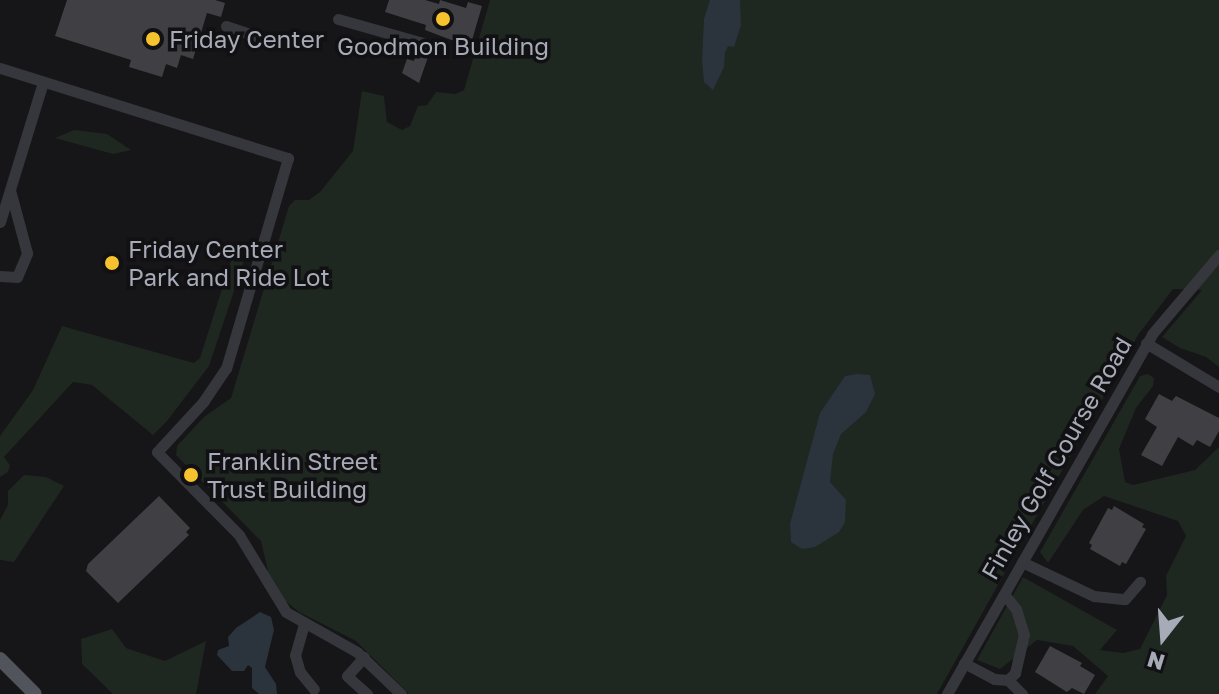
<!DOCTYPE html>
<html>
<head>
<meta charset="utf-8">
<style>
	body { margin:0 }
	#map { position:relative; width:1219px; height:694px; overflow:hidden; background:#161517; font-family:"Golos Text",sans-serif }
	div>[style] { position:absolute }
	.green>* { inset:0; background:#1f2721 }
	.water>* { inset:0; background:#2b333c }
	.building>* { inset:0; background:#404044 }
	.minor>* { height:11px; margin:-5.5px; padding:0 5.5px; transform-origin:5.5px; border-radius:5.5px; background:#36373d }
	.major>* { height:14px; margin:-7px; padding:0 7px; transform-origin:7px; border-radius:7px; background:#52545c }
	.dots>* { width:22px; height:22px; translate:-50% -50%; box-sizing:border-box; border:4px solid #111012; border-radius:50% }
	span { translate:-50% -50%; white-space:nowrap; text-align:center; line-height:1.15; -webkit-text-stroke:7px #111012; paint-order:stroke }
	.poi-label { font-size:24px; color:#a7abb8 }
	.left { translate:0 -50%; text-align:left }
	.street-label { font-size:24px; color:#a7abb8 }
	.north { position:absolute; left:1123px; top:598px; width:80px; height:80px; -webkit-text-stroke:6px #111012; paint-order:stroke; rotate:197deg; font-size:22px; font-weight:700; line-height:32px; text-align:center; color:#a7abb8 }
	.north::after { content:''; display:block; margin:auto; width:28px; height:36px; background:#a7abb8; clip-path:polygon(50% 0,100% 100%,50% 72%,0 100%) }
</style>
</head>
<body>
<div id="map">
	<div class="green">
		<div style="clip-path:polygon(490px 0,1219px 0,1219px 367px,1206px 357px,1180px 348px,1162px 337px,1202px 290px,1173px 289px,1138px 335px,937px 694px,409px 694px,356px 641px,299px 612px,284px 600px,269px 576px,261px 541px,176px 455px,177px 446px,204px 417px,231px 398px,289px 206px,295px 200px,309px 200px,320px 192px,353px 151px,362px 91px,384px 96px,387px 122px,402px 130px,410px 126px,418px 106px,427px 105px,436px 92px,455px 94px,464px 90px)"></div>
		<div style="clip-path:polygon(74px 130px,107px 134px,131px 150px,113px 154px,55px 138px)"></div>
		<div style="clip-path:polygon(234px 251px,245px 251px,244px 261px,209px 366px,167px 421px,153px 435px,92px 385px,73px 382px,4px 457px,10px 465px,8px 472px,0 477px,0 436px,33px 390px,62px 326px,194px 363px,200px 358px)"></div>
		<div style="clip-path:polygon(1148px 374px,1154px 378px,1153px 386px,1136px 408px,1119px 449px,1125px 482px,1133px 485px,1195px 470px,1219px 447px,1219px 694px,1095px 694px,1108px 676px,1073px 646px,1037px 640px,1000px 669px,977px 660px,1023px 577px,1117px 630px,1100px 650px,1123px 653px,1140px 649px,1167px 595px,1166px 576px,1186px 536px,1178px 521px,1104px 496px,1083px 510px,1048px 563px,1040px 552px,1140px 376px)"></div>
		<div style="clip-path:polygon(24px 475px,46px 477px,64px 486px,14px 562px,0 560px,0 520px,8px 505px,8px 491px)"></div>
		<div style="clip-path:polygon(112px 629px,126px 648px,165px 661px,206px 641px,196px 694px,113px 694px,82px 664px,81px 639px)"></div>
	</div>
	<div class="water">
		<div style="clip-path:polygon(710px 0,740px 0,741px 25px,734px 47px,728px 46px,725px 53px,724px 67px,713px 90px,704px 82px,702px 60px,704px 19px)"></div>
		<div style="clip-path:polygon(857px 374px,870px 375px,875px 394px,866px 412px,841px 434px,833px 454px,830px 482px,846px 500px,845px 522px,839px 532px,815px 547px,802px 549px,791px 542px,790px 524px,820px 413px,845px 376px)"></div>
		<div style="clip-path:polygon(260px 612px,271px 617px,274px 630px,265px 667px,276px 684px,277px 694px,259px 694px,252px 688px,252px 668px,248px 665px,244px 671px,232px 671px,217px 655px,218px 650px,229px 646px,228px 637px,236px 628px)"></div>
	</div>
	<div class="building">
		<div style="clip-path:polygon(67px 0,215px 0,225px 3px,221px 17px,207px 13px,193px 59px,181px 55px,177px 68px,166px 64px,162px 77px,129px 67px,131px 60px,55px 36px)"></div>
		<div style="clip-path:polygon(389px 0,425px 0,439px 4px,440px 0,466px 8px,468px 2px,482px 6px,470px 47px,425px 30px,426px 25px,385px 12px)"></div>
		<div style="clip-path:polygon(416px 53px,428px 57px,419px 83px,402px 73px,407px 59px,414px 61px)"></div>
		<div style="clip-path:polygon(1159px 394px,1172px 401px,1176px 396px,1219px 418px,1219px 431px,1210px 447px,1197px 440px,1193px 446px,1178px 437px,1162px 466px,1141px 455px,1157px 427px,1145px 419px)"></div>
		<div style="clip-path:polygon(159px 496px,190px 528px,186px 532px,189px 535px,118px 603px,86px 571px,88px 564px)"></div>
		<div style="clip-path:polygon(1114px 506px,1144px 524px,1142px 527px,1146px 529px,1126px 564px,1122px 562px,1120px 566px,1090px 549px,1092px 545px,1089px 543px,1108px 508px,1112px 510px)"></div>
		<div style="clip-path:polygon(1050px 646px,1082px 663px,1080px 666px,1095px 675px,1084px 694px,1072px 688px,1067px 692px,1035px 672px)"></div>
	</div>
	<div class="minor">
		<div style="left:338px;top:19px;width:96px;rotate:15.8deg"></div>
		<div style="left:226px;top:26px;width:57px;rotate:18.4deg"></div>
		<div style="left:0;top:68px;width:302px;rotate:17.4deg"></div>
		<div style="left:288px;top:158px;width:219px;rotate:106.4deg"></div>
		<div style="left:226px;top:368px;width:40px;rotate:124deg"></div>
		<div style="left:204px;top:401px;width:69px;rotate:132.7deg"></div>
		<div style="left:157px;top:452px;width:117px;rotate:45.3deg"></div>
		<div style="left:239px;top:535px;width:90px;rotate:58.6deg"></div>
		<div style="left:286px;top:612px;width:81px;rotate:29.4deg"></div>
		<div style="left:357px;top:652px;width:61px;rotate:43.7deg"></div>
		<div style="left:0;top:222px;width:146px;rotate:-72.9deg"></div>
		<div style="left:0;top:276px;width:17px;rotate:3deg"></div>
		<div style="left:17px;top:277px;width:26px;rotate:-67deg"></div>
		<div style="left:27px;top:253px;width:65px;rotate:-105.1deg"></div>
		<div style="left:1146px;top:343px;width:85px;rotate:31.1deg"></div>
		<div style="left:1022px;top:562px;width:80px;rotate:25.3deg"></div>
		<div style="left:1094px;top:596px;width:31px;rotate:6deg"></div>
		<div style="left:1125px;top:599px;width:23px;rotate:-49deg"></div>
		<div style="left:304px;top:624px;width:32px;rotate:106deg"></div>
		<div style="left:295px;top:655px;width:18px;rotate:74deg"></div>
		<div style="left:300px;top:672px;width:22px;rotate:51deg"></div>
		<div style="left:364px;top:657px;width:25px;rotate:132deg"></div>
		<div style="left:347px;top:676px;width:27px;rotate:42deg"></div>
		<div style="left:964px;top:663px;width:34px;rotate:28deg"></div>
		<div style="left:994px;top:679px;width:14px;rotate:4deg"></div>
		<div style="left:1008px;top:680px;width:10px;rotate:-45deg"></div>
		<div style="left:1015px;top:673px;width:39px;rotate:-77deg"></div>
		<div style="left:1024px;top:635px;width:27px;rotate:-107deg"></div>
		<div style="left:1016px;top:609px;width:19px;rotate:-129deg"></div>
		<div style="left:1008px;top:680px;width:20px;rotate:45deg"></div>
		<div style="left:947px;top:694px;width:414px;rotate:-60.3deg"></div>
		<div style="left:1152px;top:334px;width:104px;rotate:-49.7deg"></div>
	</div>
	<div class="major">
		<div style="left:0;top:659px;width:49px;rotate:45deg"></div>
	</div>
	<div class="dots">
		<div style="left:443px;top:19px;background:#f6c32f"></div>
		<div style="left:153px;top:39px;background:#f6c32f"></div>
		<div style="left:112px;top:263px;background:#f6c32f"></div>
		<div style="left:191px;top:475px;background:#f6c32f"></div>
	</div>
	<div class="poi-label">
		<span class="left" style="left:169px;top:39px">Friday Center</span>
		<span style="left:443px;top:46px">Goodmon Building</span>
		<span class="left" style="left:128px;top:263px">Friday Center<br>Park and Ride Lot</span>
		<span class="left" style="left:207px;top:475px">Franklin Street<br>Trust Building</span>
	</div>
	<div class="street-label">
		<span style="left:1056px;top:458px;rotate:-60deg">Finley Golf Course Road</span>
	</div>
	<div class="north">N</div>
</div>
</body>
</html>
